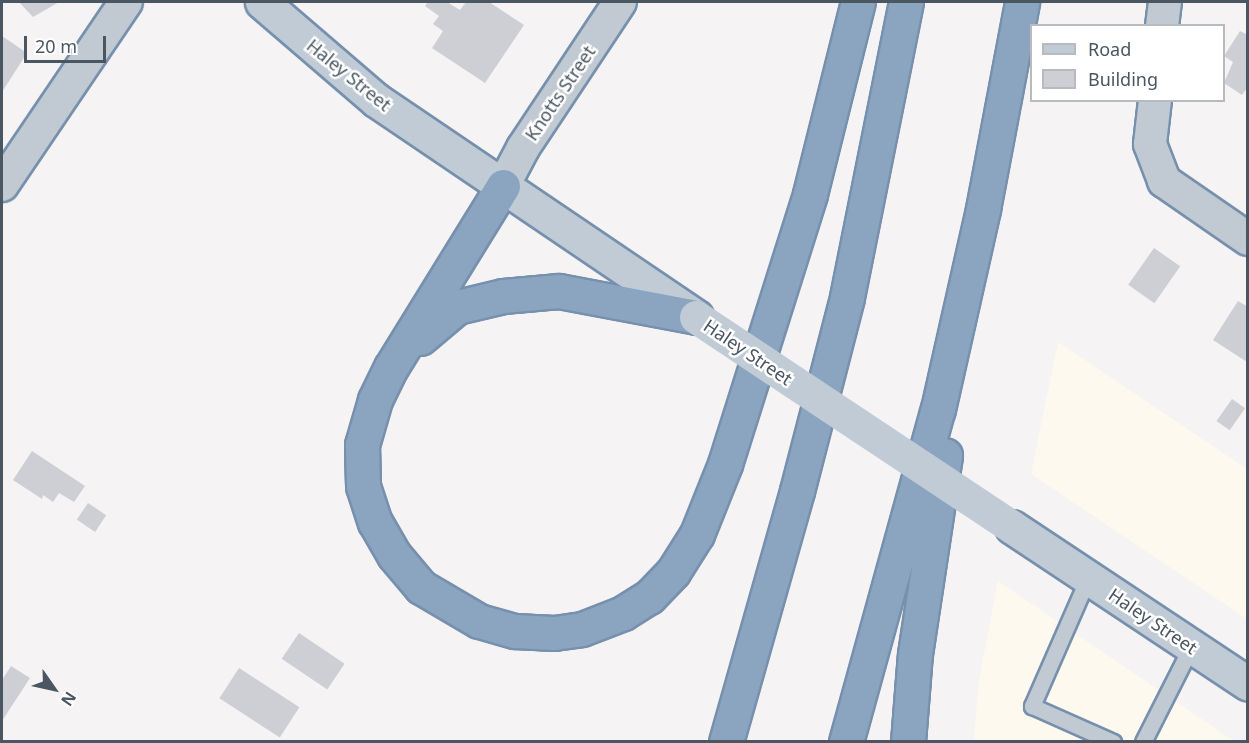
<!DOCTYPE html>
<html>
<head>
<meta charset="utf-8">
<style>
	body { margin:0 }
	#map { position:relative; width:1249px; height:743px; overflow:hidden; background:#f5f3f3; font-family:"Noto Sans",sans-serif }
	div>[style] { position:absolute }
	.commercial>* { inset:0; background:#fdf9ef }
	.building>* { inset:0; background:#cdcfd5; transform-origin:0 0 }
	.roads { filter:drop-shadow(2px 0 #7690ad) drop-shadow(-2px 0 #7690ad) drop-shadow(0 2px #7690ad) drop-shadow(0 -2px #7690ad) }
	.lane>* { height:15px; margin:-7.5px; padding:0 7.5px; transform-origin:7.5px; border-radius:7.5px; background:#c1cad2 }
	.street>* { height:32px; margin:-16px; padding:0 16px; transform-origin:16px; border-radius:16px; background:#c1cad2 }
	.secondary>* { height:33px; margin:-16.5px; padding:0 16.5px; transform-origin:16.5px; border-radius:16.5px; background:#c1cbd6 }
	.highway>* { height:33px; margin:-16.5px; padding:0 16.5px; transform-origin:16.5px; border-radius:16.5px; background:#8ba5c1 }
	.secondary-bridge>* { height:33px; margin:-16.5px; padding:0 16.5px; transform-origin:16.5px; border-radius:16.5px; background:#c1cbd6 }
	span { translate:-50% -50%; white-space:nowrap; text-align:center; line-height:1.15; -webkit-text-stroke:5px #fff; paint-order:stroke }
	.street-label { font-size:18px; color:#4a5661 }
	.frame { position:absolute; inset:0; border:3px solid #4a5661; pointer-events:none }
	.legend { position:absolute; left:1030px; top:24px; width:195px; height:78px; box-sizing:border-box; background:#fff; border:2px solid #b7bbc0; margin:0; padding:8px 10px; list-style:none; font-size:18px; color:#4a5661 }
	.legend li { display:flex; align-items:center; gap:12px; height:30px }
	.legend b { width:30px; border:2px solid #b7bbc0 }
	.north { position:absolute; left:24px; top:659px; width:60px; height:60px; -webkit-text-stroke:4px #fff; paint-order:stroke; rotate:124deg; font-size:16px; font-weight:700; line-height:24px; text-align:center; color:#4a5661 }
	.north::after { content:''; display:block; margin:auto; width:21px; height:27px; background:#4a5661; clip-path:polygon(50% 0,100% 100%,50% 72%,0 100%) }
	.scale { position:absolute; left:24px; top:36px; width:82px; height:27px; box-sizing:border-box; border:3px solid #4a5661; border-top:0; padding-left:8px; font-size:18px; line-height:21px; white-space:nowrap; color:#4a5661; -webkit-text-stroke:4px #fff; paint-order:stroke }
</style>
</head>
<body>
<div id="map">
	<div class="commercial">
		<div style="clip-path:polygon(1058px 342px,1247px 469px,1247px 619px,1031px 474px)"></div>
		<div style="clip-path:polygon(998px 581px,1234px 741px,974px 742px,978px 686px)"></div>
	</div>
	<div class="building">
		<div style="clip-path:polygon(19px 2px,59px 2px,33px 17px)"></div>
		<div style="clip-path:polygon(428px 2px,447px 2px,460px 10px,466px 2px,489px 2px,524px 25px,485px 83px,432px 48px,443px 31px,433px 24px,439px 16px,425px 6px)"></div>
		<div style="clip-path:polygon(1240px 31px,1248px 35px,1248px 87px,1242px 95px,1224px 83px,1233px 62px,1224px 56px)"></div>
		<div style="clip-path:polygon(2px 36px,27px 53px,2px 92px)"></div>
		<div style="left:1154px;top:248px;width:32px;height:45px;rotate:35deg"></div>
		<div style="clip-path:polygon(1238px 301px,1248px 307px,1247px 362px,1213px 340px)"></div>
		<div style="left:1232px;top:399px;width:16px;height:27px;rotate:35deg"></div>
		<div style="clip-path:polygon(32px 451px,85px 486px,74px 502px,59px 493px,53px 502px,43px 495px,42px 499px,13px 480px)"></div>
		<div style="left:88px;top:503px;width:22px;height:20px;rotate:34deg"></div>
		<div style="left:299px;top:633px;width:55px;height:31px;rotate:34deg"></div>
		<div style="clip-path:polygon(11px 666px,30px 678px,2px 721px,2px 680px)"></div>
		<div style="left:239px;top:668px;width:72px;height:36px;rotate:33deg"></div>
	</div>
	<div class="roads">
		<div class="lane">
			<div style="left:1088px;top:578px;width:140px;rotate:113.6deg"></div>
			<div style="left:1032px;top:706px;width:89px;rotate:24deg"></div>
			<div style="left:1143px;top:742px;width:106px;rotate:-63.2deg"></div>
		</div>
		<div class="street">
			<div style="left:1162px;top:26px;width:24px;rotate:-83deg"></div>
			<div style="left:1155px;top:100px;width:44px;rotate:96.5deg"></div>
			<div style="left:1150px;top:144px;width:40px;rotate:69deg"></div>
			<div style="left:1164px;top:181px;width:102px;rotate:34.6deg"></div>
			<div style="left:2px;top:185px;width:221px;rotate:-55.9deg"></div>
			<div style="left:503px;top:186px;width:43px;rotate:-62.2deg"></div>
			<div style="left:523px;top:148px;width:175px;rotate:-56.4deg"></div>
		</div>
		<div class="secondary">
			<div style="left:262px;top:2px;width:150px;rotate:40.7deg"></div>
			<div style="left:376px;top:100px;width:387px;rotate:34.1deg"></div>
			<div style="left:1012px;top:527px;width:283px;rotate:33.6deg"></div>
		</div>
		<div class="highway">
			<div style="left:503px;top:186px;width:213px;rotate:121.7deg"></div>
			<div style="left:391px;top:367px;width:37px;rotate:116deg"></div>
			<div style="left:375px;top:400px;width:47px;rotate:106.1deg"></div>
			<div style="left:362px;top:445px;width:41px;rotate:88.6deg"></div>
			<div style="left:363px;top:486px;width:38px;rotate:72deg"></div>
			<div style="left:375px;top:522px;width:38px;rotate:60deg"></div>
			<div style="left:394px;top:555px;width:42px;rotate:49.8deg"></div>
			<div style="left:421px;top:587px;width:67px;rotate:30.4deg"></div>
			<div style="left:479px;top:621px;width:37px;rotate:16deg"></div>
			<div style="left:515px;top:631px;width:39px;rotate:3deg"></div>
			<div style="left:554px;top:633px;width:28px;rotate:-8deg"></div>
			<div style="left:582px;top:629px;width:44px;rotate:-21.3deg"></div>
			<div style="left:623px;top:613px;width:31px;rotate:-32deg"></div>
			<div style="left:649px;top:597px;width:35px;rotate:-46deg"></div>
			<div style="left:673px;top:572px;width:45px;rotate:-57.7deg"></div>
			<div style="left:697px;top:534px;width:75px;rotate:-68.2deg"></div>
			<div style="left:725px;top:464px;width:283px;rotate:-72.5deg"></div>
			<div style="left:810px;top:194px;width:198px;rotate:-76deg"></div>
			<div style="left:420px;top:338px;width:48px;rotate:-40deg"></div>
			<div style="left:457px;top:307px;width:47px;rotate:-13.4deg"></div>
			<div style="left:503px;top:296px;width:56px;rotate:-5.1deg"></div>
			<div style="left:559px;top:291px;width:139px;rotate:10.7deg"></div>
			<div style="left:726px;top:742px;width:261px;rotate:-74.2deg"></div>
			<div style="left:797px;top:491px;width:200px;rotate:-75.5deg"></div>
			<div style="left:847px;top:297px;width:301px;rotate:-78.7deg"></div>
			<div style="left:846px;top:742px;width:345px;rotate:-74.6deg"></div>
			<div style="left:938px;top:409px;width:205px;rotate:-77.3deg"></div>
			<div style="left:983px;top:209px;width:211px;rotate:-79.3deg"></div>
			<div style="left:908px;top:742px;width:88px;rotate:-85.5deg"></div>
			<div style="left:915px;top:654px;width:201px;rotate:-81.4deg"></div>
		</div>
	</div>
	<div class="secondary-bridge">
		<div style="left:696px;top:317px;width:379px;rotate:33.6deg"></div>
	</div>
	<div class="street-label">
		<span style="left:349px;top:75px;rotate:39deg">Haley Street</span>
		<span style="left:560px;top:93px;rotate:-56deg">Knotts Street</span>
		<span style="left:748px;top:352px;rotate:34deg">Haley Street</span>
		<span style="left:1153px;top:621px;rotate:34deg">Haley Street</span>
	</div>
	<div class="frame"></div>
	<ul class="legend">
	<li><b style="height:8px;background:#c1cbd6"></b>Road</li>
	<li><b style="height:16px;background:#cdcfd5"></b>Building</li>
	</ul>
	<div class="north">N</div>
	<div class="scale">20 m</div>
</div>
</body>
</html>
